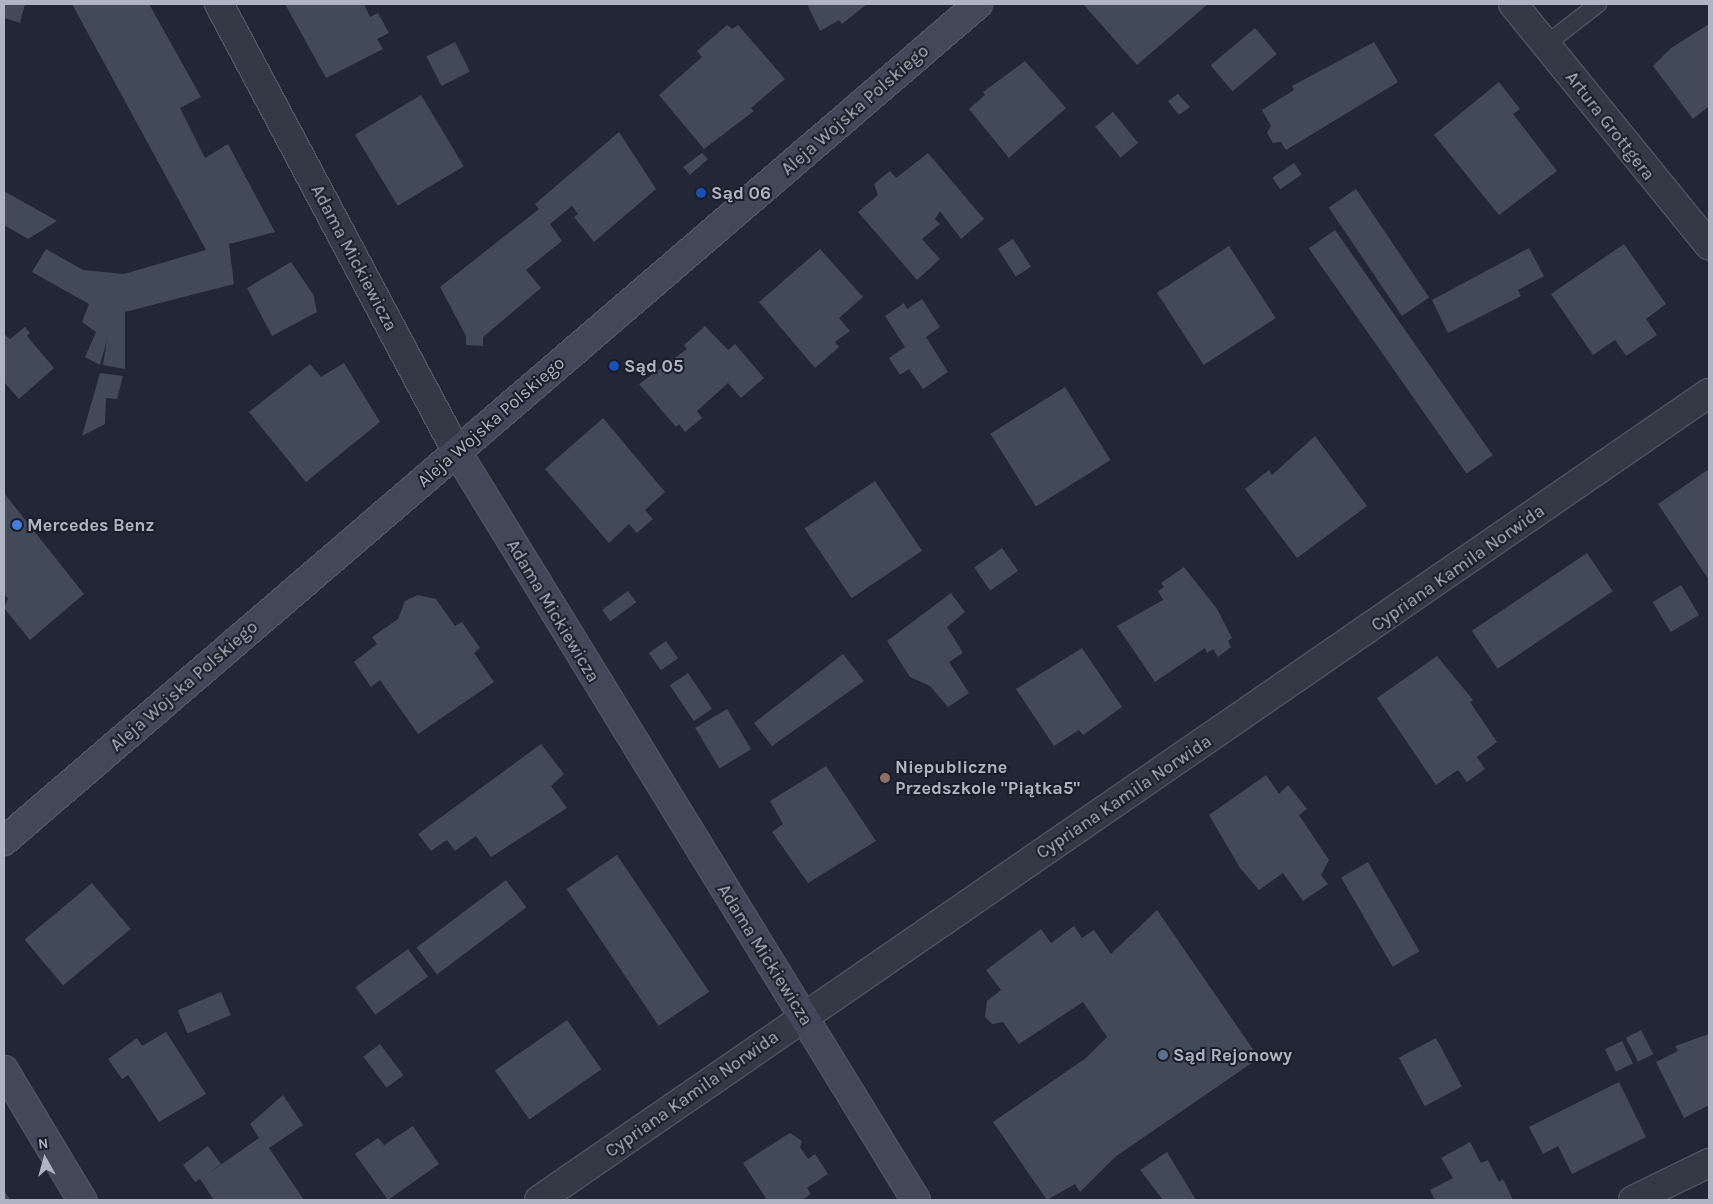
<!DOCTYPE html>
<html>
<head>
<meta charset="utf-8">
<style>
	body { margin:0 }
	#map { position:relative; width:1713px; height:1204px; overflow:hidden; background:#212734; font-family:Karla,sans-serif }
	div>[style] { position:absolute }
	.building>* { inset:0; background:#424a59; transform-origin:0 0 }
	.roads { filter:drop-shadow(1px 0 #4e5460) drop-shadow(-1px 0 #4e5460) drop-shadow(0 1px #4e5460) drop-shadow(0 -1px #4e5460) }
	.lane>* { height:16px; margin:-8px; padding:0 8px; transform-origin:8px; border-radius:8px; background:#343945 }
	.street>* { height:28px; margin:-14px; padding:0 14px; transform-origin:14px; border-radius:14px; background:#343945 }
	.secondary>* { height:28px; margin:-14px; padding:0 14px; transform-origin:14px; border-radius:14px; background:#424858 }
	.dots>* { width:14px; height:14px; translate:-50% -50%; box-sizing:border-box; border:2px solid #1a1e29; border-radius:50% }
	span { translate:-50% -50%; white-space:nowrap; text-align:center; line-height:1.15; -webkit-text-stroke:4px #1a1e29; paint-order:stroke }
	.street-label { font-size:18px; color:#aeb4c2 }
	.poi-label { font-size:18px; color:#aeb4c2; font-weight:700 }
	.left { translate:0 -50%; text-align:left }
	.frame { position:absolute; inset:0; border:5px solid #aeb4c2; pointer-events:none }
	.north { position:absolute; left:20px; top:1134px; width:50px; height:50px; -webkit-text-stroke:4px #1a1e29; paint-order:stroke; rotate:353deg; font-size:14px; font-weight:700; line-height:20px; text-align:center; color:#aeb4c2 }
	.north::after { content:''; display:block; margin:auto; width:18px; height:22px; background:#aeb4c2; clip-path:polygon(50% 0,100% 100%,50% 72%,0 100%) }
</style>
</head>
<body>
<div id="map">
	<div class="building">
		<div style="clip-path:polygon(4px 4px,25px 4px,20px 23px,4px 18px)"></div>
		<div style="clip-path:polygon(72px 4px,149px 4px,201px 97px,180px 108px,205px 158px,228px 144px,275px 232px,229px 244px,234px 284px,125px 312px,125px 369px,103px 365px,107px 340px,100px 365px,85px 357px,96px 332px,82px 322px,89px 304px,32px 272px,46px 249px,83px 270px,124px 274px,206px 250px)"></div>
		<div style="clip-path:polygon(285px 4px,364px 4px,370px 17px,378px 13px,389px 33px,377px 39px,383px 49px,326px 78px)"></div>
		<div style="clip-path:polygon(807px 4px,867px 4px,842px 24px,839px 20px,820px 31px)"></div>
		<div style="clip-path:polygon(1083px 4px,1208px 4px,1137px 65px)"></div>
		<div style="clip-path:polygon(1709px 24px,1709px 106px,1693px 119px,1653px 66px,1671px 48px)"></div>
		<div style="clip-path:polygon(727px 25px,732px 29px,738px 25px,785px 79px,751px 108px,754px 111px,704px 149px,659px 95px,702px 57px,697px 51px)"></div>
		<div style="left:1255px;top:28px;width:34px;height:58px;rotate:50deg"></div>
		<div style="left:455px;top:42px;width:33px;height:32px;rotate:63deg"></div>
		<div style="clip-path:polygon(1374px 42px,1398px 82px,1286px 150px,1281px 142px,1273px 143px,1267px 133px,1271px 126px,1262px 110px,1294px 90px,1292px 86px)"></div>
		<div style="clip-path:polygon(1025px 61px,1066px 108px,1009px 158px,969px 109px,985px 95px,983px 92px)"></div>
		<div style="clip-path:polygon(1499px 82px,1520px 109px,1513px 114px,1557px 171px,1499px 215px,1434px 135px)"></div>
		<div style="clip-path:polygon(1178px 94px,1190px 107px,1179px 115px,1168px 101px)"></div>
		<div style="left:421px;top:95px;width:83px;height:77px;rotate:59deg"></div>
		<div style="left:1113px;top:112px;width:40px;height:23px;rotate:51deg"></div>
		<div style="clip-path:polygon(619px 132px,656px 189px,594px 242px,574px 217px,578px 214px,572px 206px,550px 224px,562px 241px,526px 270px,541px 288px,483px 337px,483px 346px,466px 345px,466px 336px,440px 287px,539px 209px,535px 204px)"></div>
		<div style="clip-path:polygon(702px 153px,708px 159px,690px 175px,683px 167px)"></div>
		<div style="clip-path:polygon(928px 153px,984px 219px,961px 239px,940px 211px,935px 219px,940px 224px,922px 239px,940px 259px,917px 280px,858px 212px,878px 195px,874px 184px,890px 171px,896px 178px)"></div>
		<div style="left:1294px;top:163px;width:14px;height:26px;rotate:56deg"></div>
		<div style="left:1356px;top:189px;width:131px;height:33px;rotate:56deg"></div>
		<div style="clip-path:polygon(4px 191px,57px 221px,28px 239px,4px 225px)"></div>
		<div style="left:1335px;top:230px;width:275px;height:32px;rotate:55deg"></div>
		<div style="left:1013px;top:239px;width:33px;height:18px;rotate:57deg"></div>
		<div style="clip-path:polygon(1624px 244px,1666px 304px,1646px 319px,1657px 335px,1626px 356px,1615px 340px,1593px 355px,1551px 294px)"></div>
		<div style="left:1229px;top:246px;width:86px;height:86px;rotate:57deg"></div>
		<div style="clip-path:polygon(1529px 248px,1544px 276px,1518px 290px,1521px 296px,1448px 333px,1432px 300px)"></div>
		<div style="clip-path:polygon(820px 249px,863px 297px,839px 318px,850px 331px,835px 342px,839px 347px,815px 368px,759px 302px)"></div>
		<div style="clip-path:polygon(291px 262px,313px 294px,317px 312px,272px 336px,247px 288px)"></div>
		<div style="clip-path:polygon(922px 299px,940px 327px,926px 337px,948px 372px,923px 389px,909px 369px,900px 375px,889px 358px,905px 347px,885px 316px,904px 303px,907px 309px)"></div>
		<div style="clip-path:polygon(705px 326px,728px 350px,735px 344px,764px 378px,741px 398px,728px 383px,697px 411px,702px 418px,685px 432px,679px 424px,676px 427px,639px 384px,687px 349px,684px 345px)"></div>
		<div style="clip-path:polygon(25px 327px,30px 333px,27px 336px,54px 368px,19px 399px,4px 382px,4px 334px,10px 339px)"></div>
		<div style="clip-path:polygon(344px 363px,380px 422px,306px 482px,249px 412px,310px 364px,321px 377px)"></div>
		<div style="clip-path:polygon(100px 373px,123px 376px,117px 399px,106px 398px,105px 424px,82px 436px)"></div>
		<div style="left:1065px;top:387px;width:86px;height:88px;rotate:58deg"></div>
		<div style="clip-path:polygon(603px 418px,665px 492px,645px 510px,653px 519px,637px 533px,629px 524px,609px 543px,545px 469px)"></div>
		<div style="clip-path:polygon(1315px 436px,1367px 506px,1297px 558px,1245px 489px,1269px 470px,1272px 475px)"></div>
		<div style="clip-path:polygon(1709px 469px,1709px 580px,1658px 504px)"></div>
		<div style="left:875px;top:481px;width:84px;height:85px;rotate:56deg"></div>
		<div style="clip-path:polygon(4px 493px,84px 594px,30px 640px,4px 608px,8px 598px,4px 594px)"></div>
		<div style="left:1002px;top:548px;width:28px;height:34px;rotate:55deg"></div>
		<div style="left:1587px;top:553px;width:46px;height:139px;rotate:56deg"></div>
		<div style="clip-path:polygon(1184px 567px,1217px 609px,1232px 638px,1228px 641px,1231px 647px,1218px 657px,1213px 649px,1207px 653px,1205px 648px,1155px 682px,1117px 626px,1163px 600px,1158px 591px,1164px 587px,1161px 583px)"></div>
		<div style="left:1681px;top:585px;width:35px;height:33px;rotate:59deg"></div>
		<div style="left:628px;top:591px;width:14px;height:32px;rotate:54deg"></div>
		<div style="clip-path:polygon(951px 593px,965px 612px,947px 627px,963px 653px,949px 662px,969px 693px,948px 707px,930px 686px,910px 677px,887px 641px)"></div>
		<div style="clip-path:polygon(418px 595px,436px 599px,455px 626px,462px 622px,480px 648px,474px 653px,494px 682px,418px 734px,380px 680px,371px 687px,354px 662px,377px 644px,372px 637px,398px 619px,405px 601px)"></div>
		<div style="left:666px;top:641px;width:21px;height:21px;rotate:55deg"></div>
		<div style="clip-path:polygon(1082px 648px,1122px 707px,1083px 735px,1079px 730px,1054px 746px,1016px 689px)"></div>
		<div style="clip-path:polygon(843px 654px,864px 681px,772px 746px,754px 723px)"></div>
		<div style="clip-path:polygon(1437px 656px,1473px 700px,1470px 702px,1497px 742px,1477px 757px,1485px 769px,1467px 782px,1458px 770px,1436px 785px,1377px 698px)"></div>
		<div style="left:688px;top:673px;width:43px;height:22px;rotate:56deg"></div>
		<div style="left:727px;top:709px;width:47px;height:37px;rotate:59deg"></div>
		<div style="clip-path:polygon(541px 744px,564px 774px,551px 786px,567px 808px,491px 857px,476px 836px,455px 851px,447px 840px,431px 851px,418px 834px)"></div>
		<div style="clip-path:polygon(826px 766px,876px 841px,808px 883px,772px 832px,783px 824px,770px 801px)"></div>
		<div style="clip-path:polygon(1266px 775px,1279px 794px,1288px 785px,1307px 809px,1299px 815px,1329px 860px,1321px 875px,1328px 884px,1303px 901px,1283px 873px,1259px 890px,1240px 868px,1209px 815px)"></div>
		<div style="left:617px;top:855px;width:165px;height:61px;rotate:56deg"></div>
		<div style="left:1368px;top:862px;width:103px;height:31px;rotate:60deg"></div>
		<div style="left:506px;top:880px;width:34px;height:112px;rotate:53deg"></div>
		<div style="left:92px;top:883px;width:60px;height:88px;rotate:50deg"></div>
		<div style="clip-path:polygon(1157px 910px,1259px 1058px,1115px 1157px,1080px 1192px,1075px 1184px,1047px 1200px,993px 1122px,1086px 1058px,1107px 1037px,1083px 1002px,1019px 1044px,1003px 1022px,992px 1024px,985px 1017px,987px 1001px,1001px 990px,986px 970px,1041px 929px,1051px 943px,1074px 926px,1082px 938px,1094px 930px,1111px 954px)"></div>
		<div style="left:408px;top:949px;width:34px;height:65px;rotate:54deg"></div>
		<div style="left:221px;top:992px;width:25px;height:47px;rotate:67deg"></div>
		<div style="left:567px;top:1020px;width:60px;height:88px;rotate:55deg"></div>
		<div style="left:1641px;top:1030px;width:27px;height:17px;rotate:63deg"></div>
		<div style="clip-path:polygon(166px 1032px,206px 1094px,159px 1122px,128px 1075px,122px 1079px,108px 1059px,137px 1038px,142px 1046px)"></div>
		<div style="clip-path:polygon(1709px 1034px,1709px 1105px,1684px 1118px,1656px 1062px,1678px 1051px,1675px 1046px)"></div>
		<div style="left:1436px;top:1038px;width:55px;height:42px;rotate:62deg"></div>
		<div style="left:1622px;top:1041px;width:25px;height:19px;rotate:64deg"></div>
		<div style="left:380px;top:1044px;width:39px;height:21px;rotate:53deg"></div>
		<div style="clip-path:polygon(1619px 1082px,1646px 1137px,1572px 1174px,1558px 1146px,1543px 1154px,1529px 1127px)"></div>
		<div style="clip-path:polygon(283px 1095px,303px 1125px,269px 1148px,304px 1200px,214px 1200px,200px 1179px,195px 1182px,183px 1165px,208px 1146px,221px 1164px,205px 1176px,259px 1138px,250px 1124px)"></div>
		<div style="clip-path:polygon(413px 1126px,439px 1164px,388px 1200px,355px 1154px,378px 1138px,384px 1145px)"></div>
		<div style="clip-path:polygon(790px 1133px,802px 1141px,800px 1147px,808px 1159px,815px 1154px,828px 1174px,807px 1188px,811px 1194px,802px 1200px,767px 1200px,743px 1163px)"></div>
		<div style="clip-path:polygon(1470px 1142px,1481px 1163px,1488px 1160px,1499px 1182px,1503px 1179px,1513px 1200px,1435px 1200px,1430px 1190px,1453px 1178px,1441px 1158px)"></div>
		<div style="clip-path:polygon(1167px 1152px,1196px 1200px,1163px 1200px,1140px 1170px)"></div>
		<div style="clip-path:polygon(4px 1190px,10px 1200px,4px 1200px)"></div>
	</div>
	<div class="roads">
		<div class="lane">
			<div style="left:1545px;top:45px;width:67px;rotate:-37.7deg"></div>
		</div>
		<div class="street">
			<div style="left:219px;top:4px;width:507px;rotate:62.02deg"></div>
			<div style="left:1513px;top:4px;width:311px;rotate:50.9deg"></div>
			<div style="left:539px;top:1200px;width:1421px;rotate:-34.6deg"></div>
			<div style="left:1633px;top:1200px;width:85px;rotate:-26deg"></div>
		</div>
		<div class="secondary">
			<div style="left:457px;top:452px;width:878px;rotate:58.47deg"></div>
			<div style="left:4px;top:841px;width:1284px;rotate:-40.67deg"></div>
			<div style="left:4px;top:1070px;width:152px;rotate:59deg"></div>
		</div>
	</div>
	<div class="dots">
		<div style="left:701px;top:193px;background:#1a4fb4"></div>
		<div style="left:614px;top:366px;background:#1a4fb4"></div>
		<div style="left:17px;top:525px;background:#3f7fe0"></div>
		<div style="left:885px;top:778px;background:#8d6e63"></div>
		<div style="left:1163px;top:1055px;background:#5c6f8a"></div>
	</div>
	<div class="street-label">
		<span style="left:855px;top:110px;rotate:-41deg">Aleja Wojska Polskiego</span>
		<span style="left:1610px;top:126px;rotate:52deg">Artura Grottgera</span>
		<span style="left:354px;top:258px;rotate:62deg">Adama Mickiewicza</span>
		<span style="left:491px;top:422px;rotate:-41deg">Aleja Wojska Polskiego</span>
		<span style="left:1458px;top:568px;rotate:-35deg">Cypriana Kamila Norwida</span>
		<span style="left:553px;top:611px;rotate:59deg">Adama Mickiewicza</span>
		<span style="left:184px;top:686px;rotate:-41deg">Aleja Wojska Polskiego</span>
		<span style="left:1124px;top:797px;rotate:-34deg">Cypriana Kamila Norwida</span>
		<span style="left:765px;top:955px;rotate:58deg">Adama Mickiewicza</span>
		<span style="left:692px;top:1094px;rotate:-35deg">Cypriana Kamila Norwida</span>
	</div>
	<div class="poi-label">
		<span class="left" style="left:711px;top:193px">Sąd 06</span>
		<span class="left" style="left:624px;top:366px">Sąd 05</span>
		<span class="left" style="left:27px;top:525px">Mercedes Benz</span>
		<span class="left" style="left:895px;top:778px">Niepubliczne<br>Przedszkole "Piątka5"</span>
		<span class="left" style="left:1173px;top:1055px">Sąd Rejonowy</span>
	</div>
	<div class="frame"></div>
	<div class="north">N</div>
</div>
</body>
</html>
